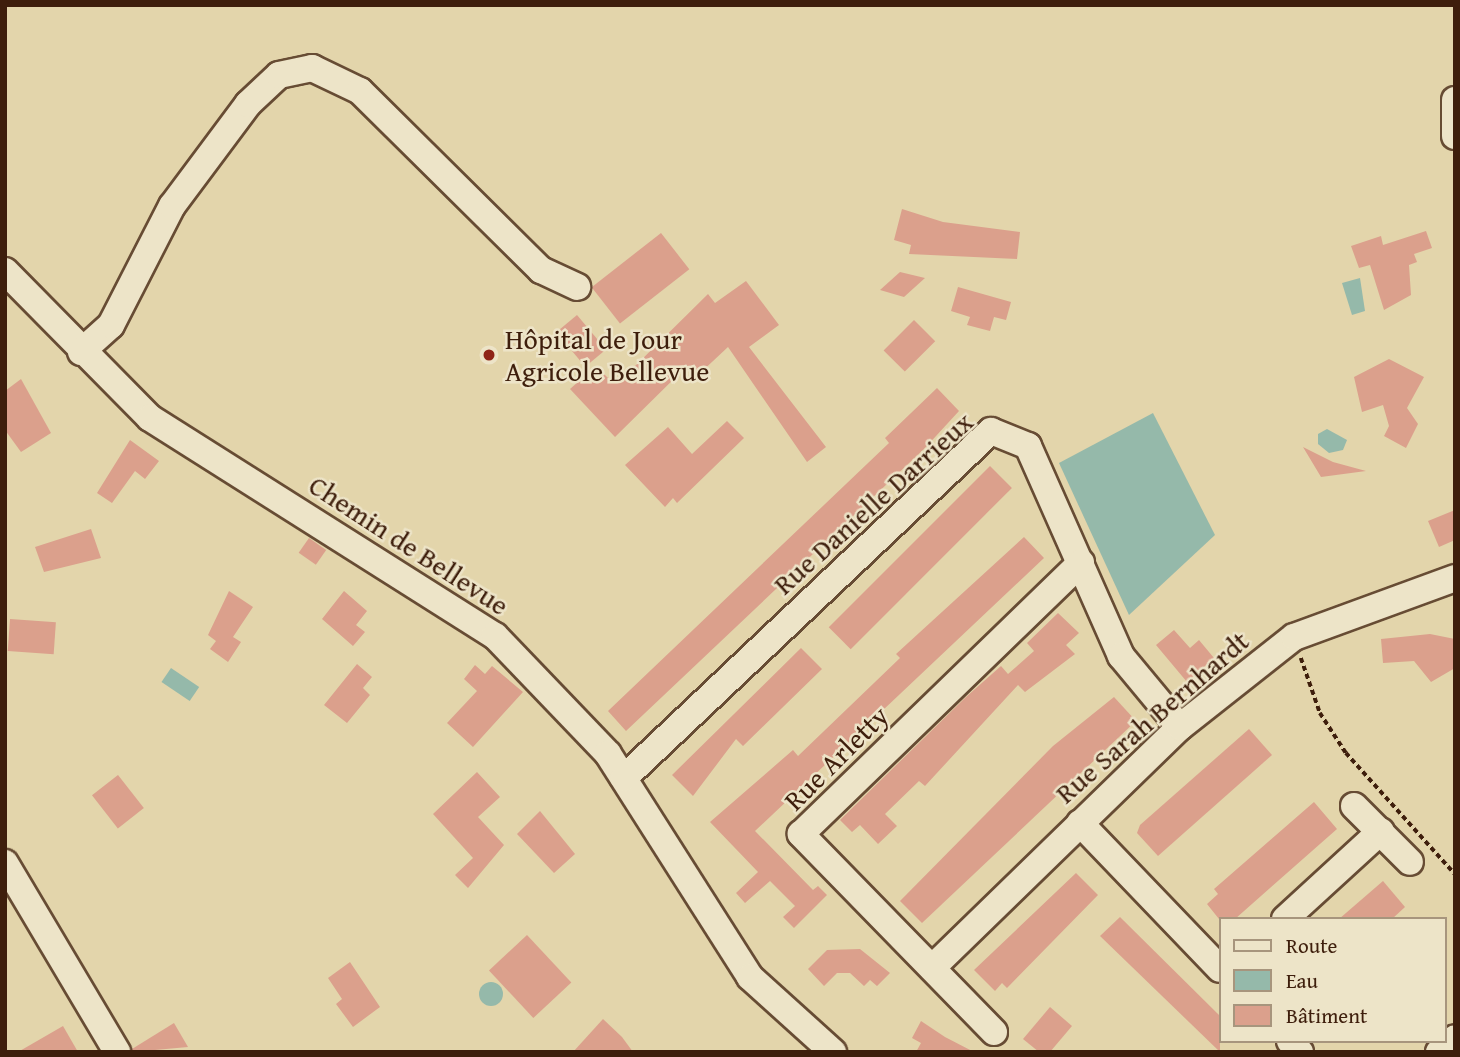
<!DOCTYPE html>
<html>
<head>
<meta charset="utf-8">
<style>
	body { margin:0 }
	#map { position:relative; width:1460px; height:1057px; overflow:hidden; background:#e3d5ab; font-family:"Gentium Book Plus",serif }
	div>[style] { position:absolute }
	.water>* { inset:0; background:#95b9aa; transform-origin:0 0 }
	.round { border-radius:50% }
	.building>* { inset:0; background:#dba08c; transform-origin:0 0 }
	.path>* { height:3.5px; margin-top:-1.75px; transform-origin:0; background:repeating-linear-gradient(90deg,#3e1e0c 0 5px,transparent 0 8.5px) }
	.roads { filter:drop-shadow(2px 0 #674c34) drop-shadow(-2px 0 #674c34) drop-shadow(0 2px #674c34) drop-shadow(0 -2px #674c34) }
	.minor>* { height:26px; margin:-13px; padding:0 13px; transform-origin:13px; border-radius:13px; background:#ede4c8 }
	.dots>* { width:19px; height:19px; translate:-50% -50%; box-sizing:border-box; border:4px solid #ede4c8; border-radius:50% }
	span { translate:-50% -50%; white-space:nowrap; text-align:center; line-height:1.15; -webkit-text-stroke:5px #ede4c8; paint-order:stroke }
	.poi-label { font-size:28px; color:#3e1e0c }
	.left { translate:0 -50%; text-align:left }
	.street-label { font-size:28px; color:#3e1e0c }
	.frame { position:absolute; inset:0; border:7px solid #3e1e0c; pointer-events:none }
	.legend { position:absolute; left:1219px; top:917px; width:228px; height:126px; box-sizing:border-box; background:#ede4c8; border:2px solid #a7957d; margin:0; padding:9px 12px; list-style:none; font-size:21px; color:#3e1e0c }
	.legend li { display:flex; align-items:center; gap:14px; height:35px }
	.legend b { width:35px; border:2px solid #a7957d }
</style>
</head>
<body>
<div id="map">
	<div class="water">
		<div style="clip-path:polygon(1360px 278px,1365px 311px,1352px 315px,1342px 283px)"></div>
		<div style="clip-path:polygon(1153px 413px,1215px 535px,1129px 615px,1059px 463px)"></div>
		<div style="clip-path:polygon(1327px 429px,1347px 440px,1343px 450px,1329px 453px,1318px 444px,1318px 434px)"></div>
		<div style="left:171px;top:668px;width:34px;height:17px;rotate:34deg"></div>
		<div class="round" style="left:479px;top:982px;width:24px;height:24px"></div>
	</div>
	<div class="building">
		<div style="clip-path:polygon(902px 209px,943px 222px,1020px 232px,1017px 259px,909px 254px,911px 245px,894px 240px)"></div>
		<div style="clip-path:polygon(1426px 231px,1432px 248px,1414px 254px,1417px 262px,1409px 265px,1411px 295px,1384px 310px,1370px 265px,1359px 268px,1351px 246px,1381px 236px,1383px 245px)"></div>
		<div style="left:661px;top:233px;width:46px;height:88px;rotate:52deg"></div>
		<div style="clip-path:polygon(900px 272px,925px 278px,904px 297px,880px 290px)"></div>
		<div style="clip-path:polygon(746px 281px,779px 325px,749px 347px,826px 447px,807px 462px,728px 347px,697px 376px,687px 366px,615px 437px,570px 389px,596px 366px,612px 382px,628px 373px,708px 294px,715px 303px)"></div>
		<div style="clip-path:polygon(958px 287px,1011px 302px,1006px 320px,994px 317px,990px 331px,967px 325px,970px 317px,951px 311px)"></div>
		<div style="left:577px;top:315px;width:45px;height:27px;rotate:50deg"></div>
		<div style="left:914px;top:320px;width:30px;height:43px;rotate:45deg"></div>
		<div style="clip-path:polygon(1389px 359px,1424px 377px,1407px 408px,1418px 424px,1406px 448px,1384px 436px,1389px 426px,1383px 405px,1362px 412px,1354px 377px)"></div>
		<div style="clip-path:polygon(21px 379px,51px 433px,21px 452px,5px 430px,5px 391px)"></div>
		<div style="clip-path:polygon(937px 388px,959px 411px,925px 448px,626px 731px,608px 711px,889px 443px,885px 438px)"></div>
		<div style="clip-path:polygon(727px 421px,744px 438px,677px 503px,673px 498px,665px 507px,625px 465px,668px 427px,692px 454px)"></div>
		<div style="clip-path:polygon(130px 440px,159px 461px,145px 479px,135px 471px,112px 503px,97px 493px)"></div>
		<div style="clip-path:polygon(1303px 447px,1333px 462px,1366px 471px,1321px 477px)"></div>
		<div style="left:990px;top:466px;width:31px;height:228px;rotate:45deg"></div>
		<div style="clip-path:polygon(1455px 510px,1455px 540px,1439px 547px,1428px 521px)"></div>
		<div style="clip-path:polygon(91px 529px,101px 558px,44px 572px,35px 547px)"></div>
		<div style="clip-path:polygon(1024px 537px,1044px 558px,755px 831px,813px 890px,818px 886px,827px 895px,794px 928px,783px 917px,795px 906px,770px 881px,745px 903px,736px 893px,758px 872px,710px 822px,793px 750px,798px 756px,900px 658px,896px 654px)"></div>
		<div style="left:309px;top:538px;width:21px;height:18px;rotate:35deg"></div>
		<div style="clip-path:polygon(229px 591px,253px 607px,233px 637px,241px 642px,228px 662px,210px 649px,216px 641px,208px 635px)"></div>
		<div style="clip-path:polygon(344px 591px,367px 611px,356px 625px,365px 632px,353px 646px,322px 619px)"></div>
		<div style="clip-path:polygon(1058px 613px,1079px 633px,1066px 645px,1075px 654px,1025px 692px,1018px 685px,925px 786px,919px 781px,885px 814px,897px 826px,878px 844px,860px 825px,852px 832px,840px 820px,966px 697px,1001px 666px,1008px 674px,1034px 651px,1027px 643px)"></div>
		<div style="left:10px;top:619px;width:46px;height:32px;rotate:4deg"></div>
		<div style="clip-path:polygon(1174px 630px,1190px 648px,1199px 640px,1214px 658px,1187px 682px,1156px 645px)"></div>
		<div style="clip-path:polygon(1430px 634px,1455px 639px,1455px 668px,1431px 682px,1414px 661px,1383px 663px,1381px 639px)"></div>
		<div style="clip-path:polygon(801px 648px,822px 669px,743px 746px,736px 739px,693px 796px,672px 775px)"></div>
		<div style="clip-path:polygon(357px 664px,372px 677px,363px 688px,370px 695px,347px 723px,324px 705px)"></div>
		<div style="clip-path:polygon(475px 665px,485px 674px,492px 666px,523px 692px,473px 747px,447px 723px,477px 691px,464px 679px)"></div>
		<div style="clip-path:polygon(1114px 697px,1136px 721px,922px 923px,900px 901px,1053px 746px)"></div>
		<div style="clip-path:polygon(1249px 729px,1272px 755px,1158px 856px,1137px 833px,1140px 825px)"></div>
		<div style="clip-path:polygon(477px 772px,500px 797px,478px 817px,504px 845px,468px 888px,455px 875px,473px 858px,433px 814px)"></div>
		<div style="left:118px;top:775px;width:42px;height:33px;rotate:52deg"></div>
		<div style="clip-path:polygon(1314px 802px,1337px 829px,1235px 919px,1219px 919px,1207px 904px,1218px 894px,1214px 889px)"></div>
		<div style="clip-path:polygon(540px 811px,575px 854px,554px 873px,517px 834px)"></div>
		<div style="clip-path:polygon(1076px 873px,1098px 895px,1007px 988px,1002px 983px,995px 991px,974px 970px)"></div>
		<div style="clip-path:polygon(1383px 881px,1405px 907px,1392px 919px,1339px 919px)"></div>
		<div style="clip-path:polygon(1120px 917px,1220px 1016px,1220px 1052px,1100px 936px)"></div>
		<div style="left:527px;top:935px;width:65px;height:52px;rotate:47deg"></div>
		<div style="clip-path:polygon(860px 949px,890px 973px,877px 986px,870px 980px,864px 986px,850px 973px,837px 973px,824px 986px,808px 969px,827px 950px)"></div>
		<div style="clip-path:polygon(350px 962px,380px 1007px,353px 1027px,336px 1004px,342px 999px,328px 978px)"></div>
		<div style="clip-path:polygon(1050px 1007px,1072px 1026px,1050px 1052px,1039px 1052px,1023px 1039px)"></div>
		<div style="clip-path:polygon(603px 1019px,622px 1037px,633px 1052px,573px 1052px)"></div>
		<div style="clip-path:polygon(921px 1021px,945px 1037px,974px 1052px,916px 1052px,921px 1043px,912px 1038px)"></div>
		<div style="clip-path:polygon(174px 1023px,188px 1047px,133px 1052px,132px 1049px)"></div>
		<div style="clip-path:polygon(63px 1026px,78px 1052px,18px 1052px)"></div>
	</div>
	<div class="path">
		<div style="left:1301px;top:658px;width:58px;rotate:70.9deg"></div>
		<div style="left:1320px;top:713px;width:48px;rotate:57deg"></div>
		<div style="left:1346px;top:753px;width:163px;rotate:48deg"></div>
	</div>
	<div class="roads">
		<div class="minor">
			<div style="left:1455px;top:100px;width:36px;rotate:90deg"></div>
			<div style="left:5px;top:271px;width:206px;rotate:45.4deg"></div>
			<div style="left:150px;top:418px;width:408px;rotate:32.3deg"></div>
			<div style="left:495px;top:636px;width:163px;rotate:46.2deg"></div>
			<div style="left:608px;top:754px;width:264px;rotate:57.5deg"></div>
			<div style="left:750px;top:977px;width:112px;rotate:42.1deg"></div>
			<div style="left:81px;top:352px;width:40px;rotate:-42deg"></div>
			<div style="left:111px;top:325px;width:134px;rotate:-62.9deg"></div>
			<div style="left:172px;top:206px;width:127px;rotate:-53.3deg"></div>
			<div style="left:248px;top:104px;width:42px;rotate:-43.1deg"></div>
			<div style="left:279px;top:75px;width:34px;rotate:-12deg"></div>
			<div style="left:312px;top:68px;width:53px;rotate:25.6deg"></div>
			<div style="left:360px;top:91px;width:255px;rotate:44.7deg"></div>
			<div style="left:541px;top:270px;width:40px;rotate:25deg"></div>
			<div style="left:624px;top:778px;width:505px;rotate:-43.4deg"></div>
			<div style="left:991px;top:431px;width:40px;rotate:22deg"></div>
			<div style="left:1028px;top:446px;width:230px;rotate:66.1deg"></div>
			<div style="left:1121px;top:656px;width:92px;rotate:50.3deg"></div>
			<div style="left:1354px;top:806px;width:79px;rotate:45deg"></div>
			<div style="left:1080px;top:823px;width:202px;rotate:46.2deg"></div>
			<div style="left:5px;top:863px;width:220px;rotate:59.3deg"></div>
			<div style="left:1285px;top:919px;width:130px;rotate:-42.5deg"></div>
			<div style="left:932px;top:968px;width:346px;rotate:-44.2deg"></div>
			<div style="left:1180px;top:727px;width:145px;rotate:-38.3deg"></div>
			<div style="left:1294px;top:637px;width:171px;rotate:-20.1deg"></div>
			<div style="left:994px;top:1032px;width:277px;rotate:-134.3deg"></div>
			<div style="left:801px;top:834px;width:390px;rotate:-44.1deg"></div>
			<div style="left:1290px;top:1041px;width:15px;rotate:48deg"></div>
			<div style="left:1439px;top:1052px;width:21px;rotate:-41deg"></div>
		</div>
	</div>
	<div class="dots">
		<div style="left:489px;top:355px;background:#8f2418"></div>
	</div>
	<div class="poi-label">
		<span class="left" style="left:505px;top:355px">Hôpital de Jour<br>Agricole Bellevue</span>
	</div>
	<div class="street-label">
		<span style="left:873px;top:503px;rotate:-42deg">Rue Danielle Darrieux</span>
		<span style="left:409px;top:545px;rotate:33deg">Chemin de Bellevue</span>
		<span style="left:1152px;top:717px;rotate:-41deg">Rue Sarah Bernhardt</span>
		<span style="left:836px;top:758px;rotate:-45deg">Rue Arletty</span>
	</div>
	<div class="frame"></div>
	<ul class="legend">
	<li><b style="height:9px;background:#ede4c8"></b>Route</li>
	<li><b style="height:19px;background:#95b9aa"></b>Eau</li>
	<li><b style="height:19px;background:#dba08c"></b>Bâtiment</li>
	</ul>
</div>
</body>
</html>
